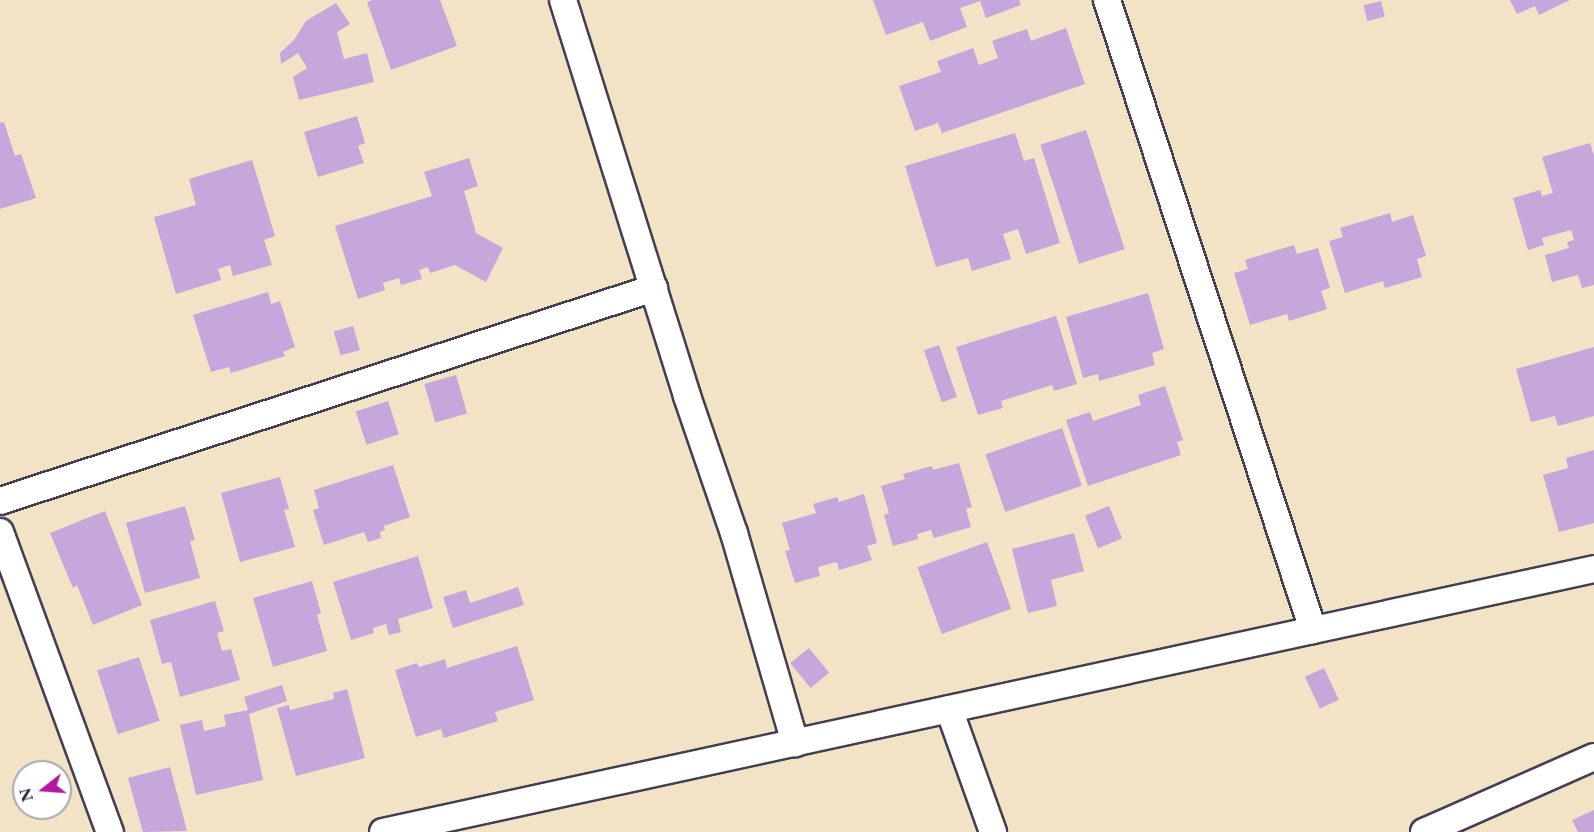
<!DOCTYPE html>
<html>
<head>
<meta charset="utf-8">
<style>
	body { margin:0 }
	#map { position:relative; width:1594px; height:832px; overflow:hidden; background:#f2e2c6; font-family:"EB Garamond",serif }
	div>[style] { position:absolute }
	.building>* { inset:0; background:#c7a6db; transform-origin:0 0 }
	.roads { filter:drop-shadow(2px 0 #413f50) drop-shadow(-2px 0 #413f50) drop-shadow(0 2px #413f50) drop-shadow(0 -2px #413f50) }
	.street>* { height:26px; margin:-13px; padding:0 13px; transform-origin:13px; border-radius:13px; background:#fff }
	span { translate:-50% -50%; white-space:nowrap; text-align:center; line-height:1.15; -webkit-text-stroke:6px #fff; paint-order:stroke }
	.north { position:absolute; left:12px; top:760px; width:60px; height:60px; box-sizing:border-box; background:#fff; border:2px solid #a7a7b1; border-radius:50%; rotate:253deg; font-size:16px; font-weight:700; line-height:24px; text-align:center; color:#22223b }
	.north::after { content:''; display:block; margin:auto; width:21px; height:27px; background:#b5179e; clip-path:polygon(50% 0,100% 100%,50% 72%,0 100%) }
</style>
</head>
<body>
<div id="map">
	<div class="building">
		<div style="clip-path:polygon(373px 0,440px 0,457px 46px,391px 70px,367px 2px)"></div>
		<div style="clip-path:polygon(873px 0,1019px 0,1021px 5px,986px 18px,980px 1px,960px 8px,967px 27px,930px 41px,923px 22px,886px 35px)"></div>
		<div style="clip-path:polygon(1510px 0,1570px 0,1539px 15px,1535px 6px,1517px 14px)"></div>
		<div style="left:1381px;top:1px;width:16px;height:18px;rotate:76deg"></div>
		<div style="clip-path:polygon(336px 3px,350px 24px,337px 32px,344px 59px,367px 53px,374px 82px,299px 100px,293px 77px,307px 68px,298px 53px,281px 64px,280px 53px,294px 40px,306px 21px)"></div>
		<div style="clip-path:polygon(1066px 28px,1085px 84px,942px 133px,938px 123px,915px 131px,899px 86px,941px 72px,937px 61px,973px 48px,979px 65px,998px 58px,992px 41px,1027px 29px,1031px 41px)"></div>
		<div style="clip-path:polygon(357px 116px,365px 143px,358px 146px,364px 163px,318px 177px,304px 132px)"></div>
		<div style="clip-path:polygon(4px 122px,15px 156px,21px 154px,36px 198px,0 209px,0 123px)"></div>
		<div style="left:1086px;top:130px;width:125px;height:48px;rotate:72deg"></div>
		<div style="clip-path:polygon(1015px 133px,1024px 161px,1034px 158px,1060px 243px,1026px 254px,1018px 229px,1003px 234px,1011px 259px,972px 271px,968px 258px,936px 267px,905px 166px)"></div>
		<div style="clip-path:polygon(1590px 143px,1594px 156px,1594px 285px,1582px 288px,1578px 275px,1552px 282px,1545px 255px,1569px 248px,1567px 242px,1574px 240px,1571px 230px,1542px 238px,1544px 245px,1528px 250px,1513px 198px,1540px 190px,1542px 196px,1553px 193px,1542px 157px)"></div>
		<div style="clip-path:polygon(469px 158px,478px 186px,464px 191px,476px 233px,503px 248px,486px 282px,455px 265px,430px 273px,428px 267px,419px 270px,422px 279px,401px 285px,399px 278px,383px 283px,385px 290px,358px 299px,335px 226px,432px 196px,424px 172px)"></div>
		<div style="clip-path:polygon(252px 160px,275px 236px,264px 240px,272px 265px,233px 276px,230px 265px,218px 269px,221px 280px,176px 294px,154px 217px,196px 205px,189px 179px)"></div>
		<div style="clip-path:polygon(1390px 213px,1392px 222px,1413px 215px,1426px 256px,1417px 259px,1422px 277px,1385px 288px,1383px 281px,1345px 293px,1329px 241px,1343px 237px,1340px 228px)"></div>
		<div style="clip-path:polygon(1294px 245px,1297px 254px,1318px 248px,1330px 288px,1321px 291px,1327px 309px,1289px 321px,1287px 314px,1250px 325px,1234px 273px,1248px 269px,1245px 260px)"></div>
		<div style="clip-path:polygon(268px 292px,271px 304px,280px 301px,295px 347px,283px 352px,285px 356px,231px 373px,229px 367px,211px 372px,193px 315px)"></div>
		<div style="clip-path:polygon(1148px 293px,1164px 349px,1152px 353px,1155px 365px,1099px 381px,1098px 374px,1083px 378px,1066px 317px)"></div>
		<div style="clip-path:polygon(1056px 316px,1077px 384px,1054px 391px,1052px 385px,1001px 401px,1003px 408px,978px 415px,956px 347px)"></div>
		<div style="left:353px;top:326px;width:25px;height:20px;rotate:74deg"></div>
		<div style="left:939px;top:345px;width:55px;height:16px;rotate:71deg"></div>
		<div style="clip-path:polygon(1594px 347px,1594px 416px,1558px 426px,1555px 416px,1531px 422px,1516px 369px)"></div>
		<div style="left:456px;top:375px;width:40px;height:33px;rotate:74deg"></div>
		<div style="clip-path:polygon(1165px 386px,1183px 440px,1177px 442px,1181px 455px,1088px 486px,1066px 420px,1090px 412px,1093px 421px,1141px 405px,1138px 395px)"></div>
		<div style="left:388px;top:401px;width:35px;height:34px;rotate:72deg"></div>
		<div style="left:1062px;top:428px;width:61px;height:81px;rotate:71deg"></div>
		<div style="clip-path:polygon(1594px 450px,1594px 523px,1559px 532px,1543px 475px,1568px 468px,1566px 458px)"></div>
		<div style="clip-path:polygon(959px 463px,972px 507px,966px 509px,971px 527px,934px 538px,931px 530px,917px 534px,918px 539px,893px 546px,884px 515px,889px 513px,881px 486px,905px 479px,903px 474px,932px 466px,933px 470px)"></div>
		<div style="clip-path:polygon(393px 465px,410px 517px,384px 526px,385px 530px,380px 532px,381px 538px,368px 542px,364px 532px,324px 545px,313px 510px,319px 508px,314px 490px)"></div>
		<div style="clip-path:polygon(280px 477px,289px 509px,284px 510px,295px 547px,240px 562px,221px 493px)"></div>
		<div style="clip-path:polygon(864px 494px,877px 543px,867px 546px,872px 560px,839px 570px,837px 562px,818px 567px,820px 576px,795px 583px,785px 551px,790px 550px,782px 523px,816px 513px,813px 504px,837px 497px,839px 502px)"></div>
		<div style="clip-path:polygon(185px 506px,195px 540px,190px 541px,200px 578px,145px 593px,126px 523px)"></div>
		<div style="left:1109px;top:506px;width:35px;height:26px;rotate:68deg"></div>
		<div style="clip-path:polygon(105px 511px,142px 605px,93px 625px,77px 585px,73px 588px,50px 533px)"></div>
		<div style="clip-path:polygon(1074px 533px,1084px 571px,1051px 580px,1057px 606px,1028px 613px,1012px 549px)"></div>
		<div style="left:987px;top:542px;width:71px;height:74px;rotate:70deg"></div>
		<div style="clip-path:polygon(418px 556px,433px 608px,398px 619px,401px 632px,389px 635px,386px 624px,373px 628px,374px 633px,351px 640px,333px 582px)"></div>
		<div style="clip-path:polygon(312px 581px,321px 613px,317px 615px,327px 651px,273px 667px,253px 598px)"></div>
		<div style="clip-path:polygon(518px 587px,524px 605px,453px 628px,443px 597px,466px 590px,470px 603px)"></div>
		<div style="clip-path:polygon(215px 601px,224px 631px,217px 633px,222px 651px,231px 649px,240px 680px,180px 697px,171px 662px,162px 664px,150px 620px)"></div>
		<div style="clip-path:polygon(517px 646px,534px 700px,495px 712px,498px 721px,444px 738px,441px 729px,416px 737px,395px 670px,417px 663px,419px 667px,445px 659px,447px 668px)"></div>
		<div style="left:809px;top:648px;width:32px;height:24px;rotate:51deg"></div>
		<div style="left:139px;top:657px;width:67px;height:44px;rotate:72deg"></div>
		<div style="left:1324px;top:668px;width:35px;height:21px;rotate:65deg"></div>
		<div style="clip-path:polygon(282px 685px,287px 701px,249px 714px,263px 780px,196px 795px,180px 725px,202px 720px,204px 731px,226px 726px,224px 715px,248px 710px,244px 697px)"></div>
		<div style="clip-path:polygon(347px 689px,365px 758px,296px 776px,277px 708px,289px 705px,290px 710px,334px 699px,333px 693px)"></div>
		<div style="clip-path:polygon(170px 767px,187px 831px,143px 832px,128px 778px)"></div>
		<div style="clip-path:polygon(1594px 810px,1594px 832px,1578px 832px,1572px 820px)"></div>
	</div>
	<div class="roads">
		<div class="street">
			<div style="left:563px;top:0;width:415px;rotate:72.6deg"></div>
			<div style="left:687px;top:396px;width:145px;rotate:71.1deg"></div>
			<div style="left:734px;top:533px;width:219px;rotate:73.8deg"></div>
			<div style="left:1107px;top:0;width:663px;rotate:71.89deg"></div>
			<div style="left:0;top:501px;width:688px;rotate:-18.04deg"></div>
			<div style="left:0;top:532px;width:320px;rotate:69.9deg"></div>
			<div style="left:949px;top:709px;width:131px;rotate:70.3deg"></div>
			<div style="left:383px;top:832px;width:1239px;rotate:-12.25deg"></div>
			<div style="left:1424px;top:832px;width:186px;rotate:-23.8deg"></div>
		</div>
	</div>
	<div class="north">N</div>
</div>
</body>
</html>
